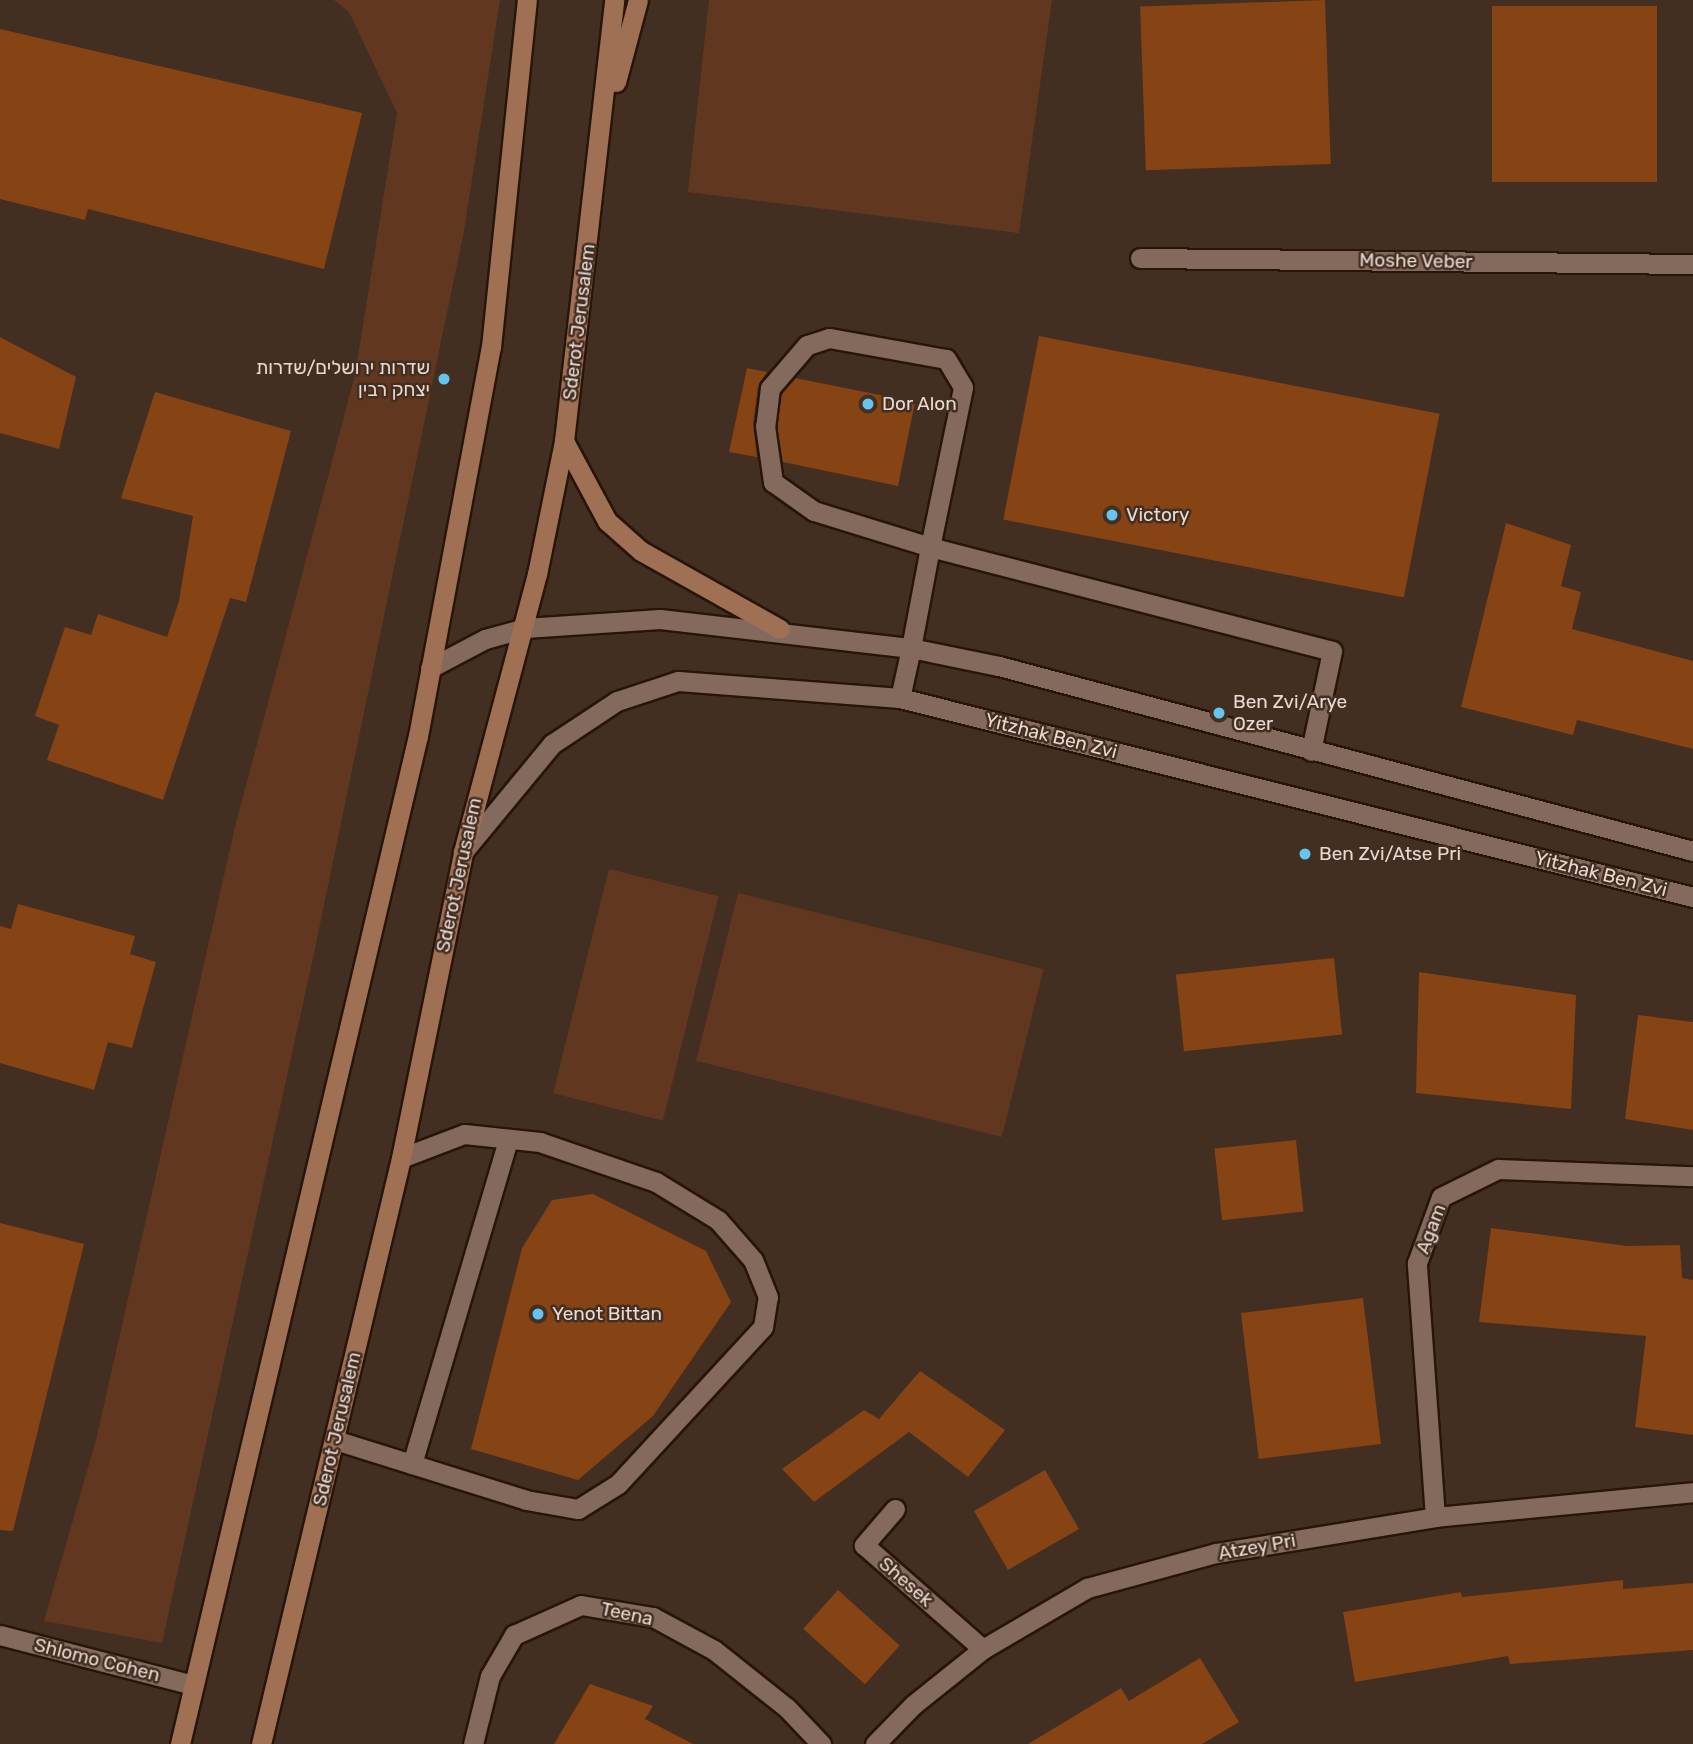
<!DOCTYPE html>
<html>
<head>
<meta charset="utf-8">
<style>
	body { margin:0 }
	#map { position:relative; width:1693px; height:1744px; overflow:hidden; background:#432e22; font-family:Rubik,"Noto Sans Hebrew",sans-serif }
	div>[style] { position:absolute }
	.green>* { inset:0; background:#61381f; transform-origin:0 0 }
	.building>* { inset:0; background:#864314; transform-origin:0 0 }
	.roads { filter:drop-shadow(2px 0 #28150a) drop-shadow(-2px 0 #28150a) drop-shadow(0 2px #28150a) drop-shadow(0 -2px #28150a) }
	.service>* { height:19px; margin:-9.5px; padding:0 9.5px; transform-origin:9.5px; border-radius:9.5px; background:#836a5d }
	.minor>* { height:19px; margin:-9.5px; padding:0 9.5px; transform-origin:9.5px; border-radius:9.5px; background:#836a5d }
	.tertiary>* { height:19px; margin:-9.5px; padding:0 9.5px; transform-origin:9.5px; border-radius:9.5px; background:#836a5d }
	.secondary>* { height:19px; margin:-9.5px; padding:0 9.5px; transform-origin:9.5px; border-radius:9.5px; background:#9f7054 }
	.dots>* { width:19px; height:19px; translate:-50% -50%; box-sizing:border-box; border:4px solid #432e22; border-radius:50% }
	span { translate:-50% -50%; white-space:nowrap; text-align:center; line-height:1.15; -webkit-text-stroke:5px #432e22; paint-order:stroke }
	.street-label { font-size:19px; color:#e8dad3 }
	.poi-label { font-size:19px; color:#e8dad3 }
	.right { translate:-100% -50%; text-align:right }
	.left { translate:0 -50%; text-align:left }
</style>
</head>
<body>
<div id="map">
	<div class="green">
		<div style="clip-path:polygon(334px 0,500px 0,464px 231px,313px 958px,162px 1643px,44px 1621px,96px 1440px,235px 827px,355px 375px,397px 113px,349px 12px)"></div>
		<div style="clip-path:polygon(709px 0,1052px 0,1019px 233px,688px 192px)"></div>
		<div style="left:609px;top:869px;width:113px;height:231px;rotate:14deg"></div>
		<div style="left:738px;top:893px;width:315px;height:173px;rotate:14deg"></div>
	</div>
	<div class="building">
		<div style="left:1325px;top:0;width:164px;height:185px;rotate:88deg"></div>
		<div style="left:1492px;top:6px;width:165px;height:176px"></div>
		<div style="clip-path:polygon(0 29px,362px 113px,324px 269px,88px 209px,85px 220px,0 199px)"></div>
		<div style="left:1039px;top:336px;width:408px;height:187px;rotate:11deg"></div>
		<div style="clip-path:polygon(0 337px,76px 377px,59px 449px,0 433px)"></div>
		<div style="clip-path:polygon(747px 368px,767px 372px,758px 386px,753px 424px,757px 457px,729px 452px)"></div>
		<div style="clip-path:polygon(795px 378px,915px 402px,898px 486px,783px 462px,777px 426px,782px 393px)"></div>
		<div style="clip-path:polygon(155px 392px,291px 431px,246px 602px,230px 598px,163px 800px,47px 760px,59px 725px,35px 716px,65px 627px,91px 635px,98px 614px,167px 637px,179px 601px,193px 516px,121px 498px)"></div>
		<div style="clip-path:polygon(1506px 523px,1571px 545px,1561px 586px,1581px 592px,1572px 629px,1693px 661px,1693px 749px,1577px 720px,1573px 735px,1461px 707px)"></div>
		<div style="clip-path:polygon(18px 904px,135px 936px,130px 954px,156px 962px,132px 1048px,108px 1042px,94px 1090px,0 1063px,0 926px,11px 929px)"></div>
		<div style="left:1334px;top:958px;width:77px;height:159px;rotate:84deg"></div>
		<div style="clip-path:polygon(1419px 972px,1576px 995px,1571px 1109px,1416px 1093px)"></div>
		<div style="clip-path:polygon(1638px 1015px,1693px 1022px,1693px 1130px,1625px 1119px)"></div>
		<div style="left:1296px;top:1140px;width:72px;height:82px;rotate:84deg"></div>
		<div style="clip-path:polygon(593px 1194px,706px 1251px,731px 1302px,653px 1416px,578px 1480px,471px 1449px,522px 1248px,552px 1200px)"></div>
		<div style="clip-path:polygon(0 1223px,84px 1244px,13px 1531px,0 1530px)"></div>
		<div style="clip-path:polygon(1491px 1228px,1627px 1246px,1680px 1245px,1682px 1278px,1693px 1280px,1693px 1435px,1635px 1427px,1646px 1336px,1479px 1322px)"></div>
		<div style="left:1363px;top:1298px;width:147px;height:123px;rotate:83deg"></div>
		<div style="clip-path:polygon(920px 1371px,1005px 1430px,968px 1477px,909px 1432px,814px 1502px,782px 1469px,864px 1410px,879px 1419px)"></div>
		<div style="left:1045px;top:1470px;width:68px;height:82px;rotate:60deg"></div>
		<div style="clip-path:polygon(1623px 1580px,1623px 1589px,1693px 1583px,1693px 1650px,1510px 1664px,1508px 1656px,1355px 1682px,1343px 1612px,1461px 1592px,1462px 1597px)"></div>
		<div style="left:838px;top:1590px;width:83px;height:52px;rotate:42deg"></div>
		<div style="clip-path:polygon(1200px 1658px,1239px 1722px,1202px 1744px,1028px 1744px,1121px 1688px,1129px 1701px)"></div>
		<div style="clip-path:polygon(590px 1684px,653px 1706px,645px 1719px,693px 1744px,554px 1744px)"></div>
	</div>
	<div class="roads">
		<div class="service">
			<div style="left:900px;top:698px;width:51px;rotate:-77.6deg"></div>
			<div style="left:911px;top:648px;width:103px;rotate:-79.3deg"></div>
			<div style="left:930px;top:547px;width:163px;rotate:-78.3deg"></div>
			<div style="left:963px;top:387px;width:33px;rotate:-121deg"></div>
			<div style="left:946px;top:359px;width:119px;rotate:-169.8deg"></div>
			<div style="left:829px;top:338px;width:23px;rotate:162deg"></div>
			<div style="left:807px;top:345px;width:57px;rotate:130.7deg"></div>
			<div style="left:770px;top:388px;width:38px;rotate:97deg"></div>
			<div style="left:765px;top:426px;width:57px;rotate:81.9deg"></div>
			<div style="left:773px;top:482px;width:50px;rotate:35.3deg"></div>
			<div style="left:814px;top:511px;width:121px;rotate:17.2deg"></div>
			<div style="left:930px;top:547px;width:415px;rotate:14.5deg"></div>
			<div style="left:1332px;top:651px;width:102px;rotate:101.9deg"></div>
			<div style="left:335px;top:1440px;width:200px;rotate:17.4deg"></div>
			<div style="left:526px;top:1500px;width:53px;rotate:9.8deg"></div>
			<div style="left:578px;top:1509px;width:47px;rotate:-32deg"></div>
			<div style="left:618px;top:1484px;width:214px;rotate:-47.3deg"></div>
			<div style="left:763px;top:1327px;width:30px;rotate:-81deg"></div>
			<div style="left:768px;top:1297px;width:40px;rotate:-112deg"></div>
			<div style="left:753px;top:1260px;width:53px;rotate:-131.2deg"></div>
			<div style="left:718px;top:1220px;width:73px;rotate:-148.5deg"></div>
			<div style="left:656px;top:1182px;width:123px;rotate:-161deg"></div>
			<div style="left:540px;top:1142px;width:76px;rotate:-174deg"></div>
			<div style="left:464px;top:1134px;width:67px;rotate:159.1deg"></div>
			<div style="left:412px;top:1464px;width:339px;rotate:-73.5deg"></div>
		</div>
		<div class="minor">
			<div style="left:1140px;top:258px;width:553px;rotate:0.62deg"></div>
			<div style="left:895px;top:1509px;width:48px;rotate:130.7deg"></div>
			<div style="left:864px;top:1545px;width:158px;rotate:41.2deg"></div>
			<div style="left:1435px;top:1517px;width:255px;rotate:-94.1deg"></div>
			<div style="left:1417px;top:1263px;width:70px;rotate:-70deg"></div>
			<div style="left:1441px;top:1197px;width:64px;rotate:-26.2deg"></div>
			<div style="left:1498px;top:1169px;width:195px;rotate:2.1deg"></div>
			<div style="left:0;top:1635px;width:200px;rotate:14.5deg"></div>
			<div style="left:473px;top:1744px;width:70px;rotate:-76deg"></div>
			<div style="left:490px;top:1676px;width:48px;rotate:-59.7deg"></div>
			<div style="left:514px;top:1635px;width:73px;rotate:-24.1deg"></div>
			<div style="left:581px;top:1605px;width:73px;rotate:9.5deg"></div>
			<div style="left:653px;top:1617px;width:69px;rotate:28.4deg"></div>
			<div style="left:714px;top:1650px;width:93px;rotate:38.5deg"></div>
			<div style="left:787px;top:1708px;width:50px;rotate:46.6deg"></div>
			<div style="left:875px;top:1744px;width:54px;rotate:-45.7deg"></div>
			<div style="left:913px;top:1705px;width:90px;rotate:-38.7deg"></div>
			<div style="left:983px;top:1649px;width:121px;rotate:-30.4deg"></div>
			<div style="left:1087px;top:1588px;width:134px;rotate:-15.2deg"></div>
			<div style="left:1216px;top:1553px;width:222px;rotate:-9.3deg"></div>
			<div style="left:1435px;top:1517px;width:259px;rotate:-5.5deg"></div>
		</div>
		<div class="tertiary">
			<div style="left:430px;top:668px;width:62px;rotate:-27.8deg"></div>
			<div style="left:485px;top:639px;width:41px;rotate:-15.4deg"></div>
			<div style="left:525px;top:628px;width:135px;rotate:-3.8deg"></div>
			<div style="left:660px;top:619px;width:253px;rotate:6.6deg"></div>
			<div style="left:911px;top:648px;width:90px;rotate:11.6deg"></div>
			<div style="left:999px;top:666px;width:718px;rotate:14.93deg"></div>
			<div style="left:463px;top:852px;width:140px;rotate:-50.5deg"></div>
			<div style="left:552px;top:744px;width:78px;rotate:-33.5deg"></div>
			<div style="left:617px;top:701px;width:64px;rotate:-18.2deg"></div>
			<div style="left:678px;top:681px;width:223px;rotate:4.4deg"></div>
			<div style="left:900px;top:698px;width:818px;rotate:14.09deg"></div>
		</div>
		<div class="secondary">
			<div style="left:616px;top:82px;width:85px;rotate:-75deg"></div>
			<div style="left:564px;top:441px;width:91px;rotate:61.7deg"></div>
			<div style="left:607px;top:521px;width:45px;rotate:41.4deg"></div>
			<div style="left:641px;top:551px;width:159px;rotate:29.3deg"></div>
			<div style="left:180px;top:1744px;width:1036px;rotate:-76.72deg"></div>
			<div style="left:418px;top:736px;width:396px;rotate:-79.4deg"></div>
			<div style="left:491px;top:347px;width:349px;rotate:-84.1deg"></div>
			<div style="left:261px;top:1744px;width:602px;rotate:-76.56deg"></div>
			<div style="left:401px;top:1158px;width:312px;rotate:-78.5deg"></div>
			<div style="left:463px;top:852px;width:288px;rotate:-75.1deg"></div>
			<div style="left:537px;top:574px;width:136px;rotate:-78.5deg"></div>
			<div style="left:564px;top:441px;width:444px;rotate:-83.5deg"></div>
		</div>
	</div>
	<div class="dots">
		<div style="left:444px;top:379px;background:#65c5ef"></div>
		<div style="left:868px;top:404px;background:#65c5ef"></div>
		<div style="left:1112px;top:515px;background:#65c5ef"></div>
		<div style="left:1219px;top:713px;background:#65c5ef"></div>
		<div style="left:1305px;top:854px;background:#65c5ef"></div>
		<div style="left:538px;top:1314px;background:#65c5ef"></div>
	</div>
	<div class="street-label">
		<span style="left:1416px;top:261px;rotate:1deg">Moshe Veber</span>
		<span style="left:579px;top:322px;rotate:-83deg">Sderot Jerusalem</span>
		<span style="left:1051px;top:736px;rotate:14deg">Yitzhak Ben Zvi</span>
		<span style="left:1601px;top:874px;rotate:14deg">Yitzhak Ben Zvi</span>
		<span style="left:459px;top:875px;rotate:-78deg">Sderot Jerusalem</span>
		<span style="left:1431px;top:1229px;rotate:-69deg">Agam</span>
		<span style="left:337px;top:1429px;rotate:-77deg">Sderot Jerusalem</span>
		<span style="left:1257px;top:1547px;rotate:-10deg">Atzey Pri</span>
		<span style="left:906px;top:1582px;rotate:41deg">Shesek</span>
		<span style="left:627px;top:1614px;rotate:12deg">Teena</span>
		<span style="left:97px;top:1660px;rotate:14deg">Shlomo Cohen</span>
	</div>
	<div class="poi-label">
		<span class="right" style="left:430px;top:379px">שדרות ירושלים/שדרות<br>יצחק רבין</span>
		<span class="left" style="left:882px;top:404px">Dor Alon</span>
		<span class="left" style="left:1126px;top:515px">Victory</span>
		<span class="left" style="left:1233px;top:713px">Ben Zvi/Arye<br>Ozer</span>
		<span class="left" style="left:1319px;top:854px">Ben Zvi/Atse Pri</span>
		<span class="left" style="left:552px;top:1314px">Yenot Bittan</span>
	</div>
</div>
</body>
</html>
